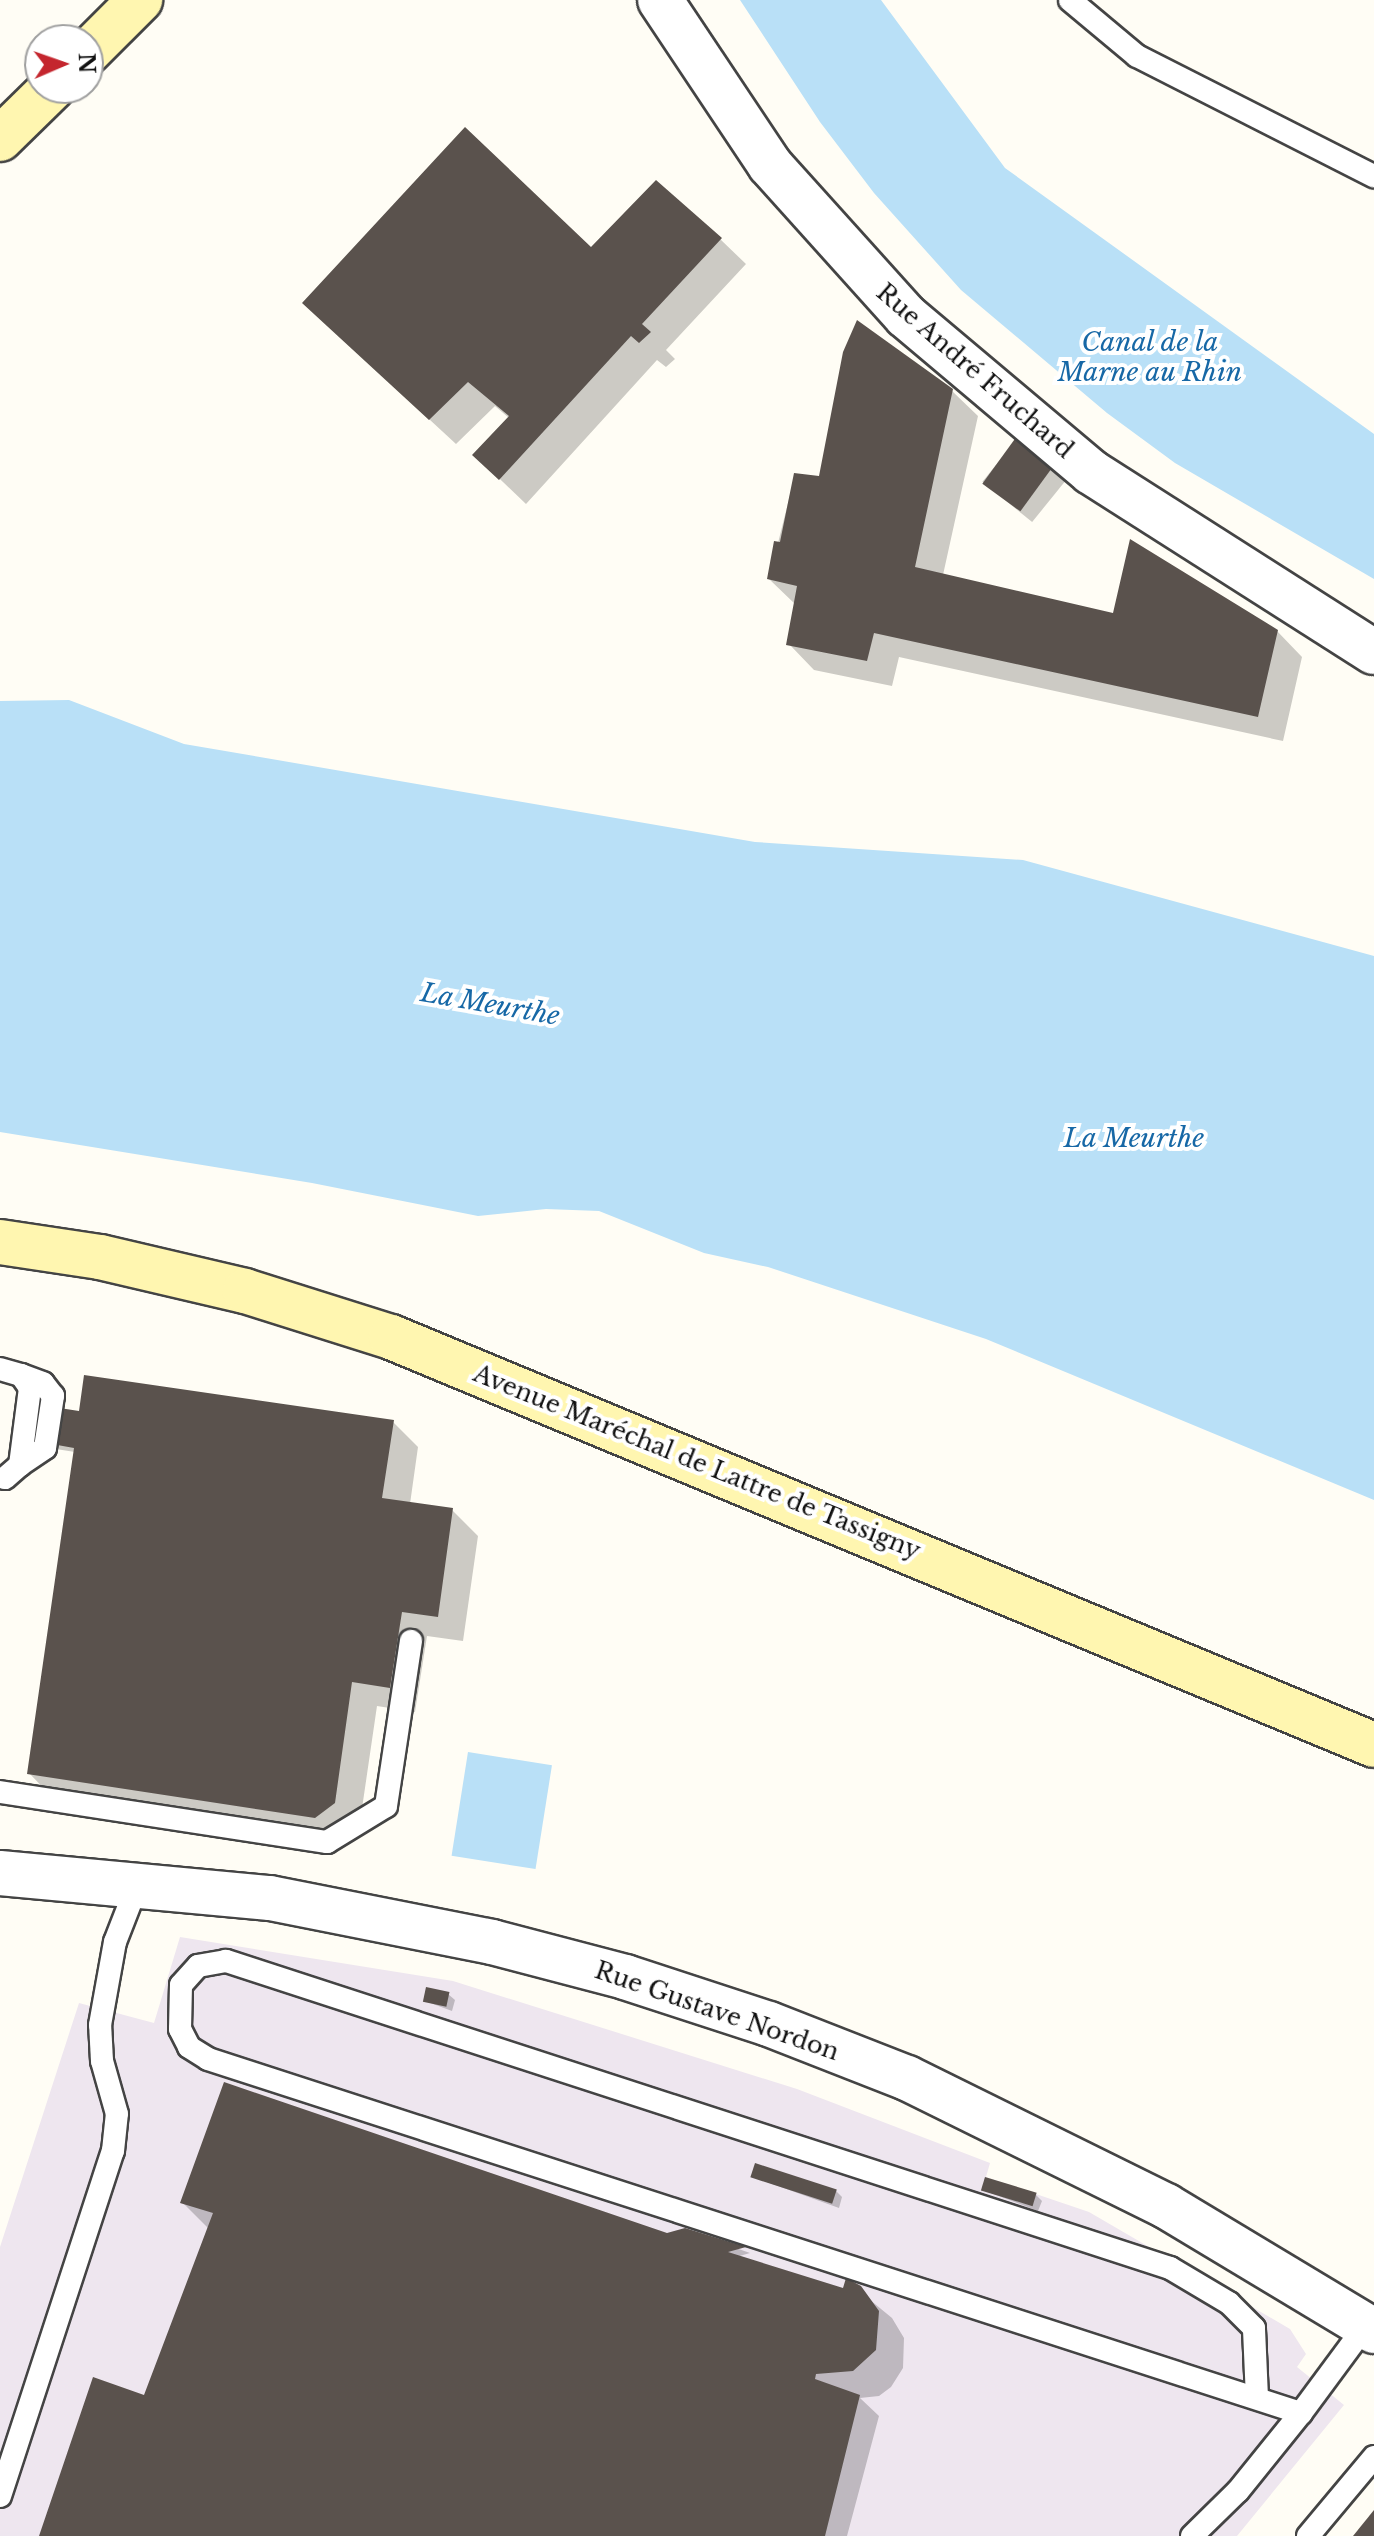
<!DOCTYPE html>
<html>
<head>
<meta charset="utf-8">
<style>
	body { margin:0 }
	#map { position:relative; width:1374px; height:2536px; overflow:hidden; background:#fffdf5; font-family:"Libre Baskerville",serif }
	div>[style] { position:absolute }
	.industrial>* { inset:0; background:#eee6ef }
	.water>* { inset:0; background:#b9e0f7; transform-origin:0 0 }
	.shadow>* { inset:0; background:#0003; transform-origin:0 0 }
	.building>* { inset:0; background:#5a524d; transform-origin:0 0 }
	.roads { filter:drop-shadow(2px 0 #444) drop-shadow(-2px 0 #444) drop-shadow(0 2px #444) drop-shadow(0 -2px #444) }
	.lane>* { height:22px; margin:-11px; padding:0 11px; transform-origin:11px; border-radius:11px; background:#fff }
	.street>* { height:44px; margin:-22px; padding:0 22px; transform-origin:22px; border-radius:22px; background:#fff }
	.secondary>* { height:44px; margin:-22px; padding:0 22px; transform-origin:22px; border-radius:22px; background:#fff6b0 }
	span { translate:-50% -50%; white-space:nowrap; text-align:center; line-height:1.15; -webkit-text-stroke:8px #fff; paint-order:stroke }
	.street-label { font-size:24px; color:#111 }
	.water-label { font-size:26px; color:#1768a6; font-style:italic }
	.north { position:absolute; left:24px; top:24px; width:80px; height:80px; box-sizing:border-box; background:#fff; border:2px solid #a0a0a0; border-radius:50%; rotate:88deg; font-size:22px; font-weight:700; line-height:32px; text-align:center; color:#111 }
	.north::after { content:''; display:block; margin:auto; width:28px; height:36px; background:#c4262e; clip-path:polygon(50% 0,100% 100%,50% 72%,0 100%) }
</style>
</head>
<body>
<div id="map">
	<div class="industrial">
		<div style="clip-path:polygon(180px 1937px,453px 1981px,797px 2089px,990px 2163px,986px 2177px,1089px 2212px,1290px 2329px,1306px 2354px,1297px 2367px,1344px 2405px,1237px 2536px,0 2536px,0 2247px,79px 2003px,154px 2023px)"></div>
	</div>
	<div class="water">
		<div style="clip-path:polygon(740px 0,881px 0,1005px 168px,1374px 434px,1374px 579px,1175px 463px,1107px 413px,961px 290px,874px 193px,820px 122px)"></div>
		<div style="clip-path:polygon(69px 700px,184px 744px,755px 842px,1023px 860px,1374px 956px,1374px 1500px,986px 1339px,768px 1267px,704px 1253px,599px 1211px,546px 1209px,478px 1216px,312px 1183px,0 1132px,0 701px)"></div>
		<div style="left:468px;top:1752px;width:85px;height:105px;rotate:9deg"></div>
	</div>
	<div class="shadow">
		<div style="clip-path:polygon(720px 239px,746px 264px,666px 350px,675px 359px,666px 367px,657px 360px,526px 504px,475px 455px,509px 418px,495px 406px,456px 444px,324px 322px,592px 250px)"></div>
		<div style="clip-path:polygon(952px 391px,978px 416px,943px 575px,1114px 615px,1277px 631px,1302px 657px,1283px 741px,899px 657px,892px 686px,814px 670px,789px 644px,796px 605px,769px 579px,795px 475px,821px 478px)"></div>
		<div style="left:1017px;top:439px;width:64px;height:55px;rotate:39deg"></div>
		<div style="clip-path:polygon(78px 1413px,393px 1422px,418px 1447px,410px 1504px,452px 1510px,478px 1536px,463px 1641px,427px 1636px,415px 1712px,377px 1706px,359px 1829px,341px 1842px,54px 1799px,29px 1773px,75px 1452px,43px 1447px)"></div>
		<div style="clip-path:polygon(448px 1994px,455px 2000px,452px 2011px,425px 2001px)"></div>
		<div style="clip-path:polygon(753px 2177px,836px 2191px,842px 2197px,839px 2208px)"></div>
		<div style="clip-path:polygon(983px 2190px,1036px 2195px,1042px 2201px,1038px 2211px)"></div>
		<div style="clip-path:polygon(183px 2203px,666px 2235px,685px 2230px,750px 2253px,736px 2257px,845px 2291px,847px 2281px,892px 2318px,904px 2338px,903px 2368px,891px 2387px,879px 2396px,860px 2398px,879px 2416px,847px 2536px,42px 2536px,146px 2397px,208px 2228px)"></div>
	</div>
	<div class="building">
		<div style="clip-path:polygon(465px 127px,591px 247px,656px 180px,722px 238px,642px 324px,651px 332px,639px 343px,631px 336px,499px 480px,472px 455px,509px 416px,468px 382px,429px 420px,302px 303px)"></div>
		<div style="clip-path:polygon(857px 320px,953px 389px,915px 567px,1113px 613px,1130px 539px,1278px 630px,1258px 717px,874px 633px,867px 661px,786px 645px,797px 586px,767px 579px,774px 541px,780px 542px,794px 473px,819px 476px,843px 352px)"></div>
		<div style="left:1017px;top:436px;width:47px;height:59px;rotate:36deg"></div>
		<div style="clip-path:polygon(84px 1375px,394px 1420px,382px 1498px,453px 1508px,438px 1617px,402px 1612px,390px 1688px,352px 1682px,335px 1803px,315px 1818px,27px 1774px,74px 1448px,35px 1441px,40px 1405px,79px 1411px)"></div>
		<div style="left:426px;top:1987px;width:24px;height:15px;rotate:12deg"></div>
		<div style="clip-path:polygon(224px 2082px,667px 2233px,685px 2228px,746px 2247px,728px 2252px,843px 2288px,846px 2278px,861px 2286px,879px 2311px,876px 2350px,853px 2371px,816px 2374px,815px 2379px,860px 2395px,825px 2536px,39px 2536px,93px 2377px,144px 2395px,213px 2213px,180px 2203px)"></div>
		<div style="left:755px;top:2163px;width:86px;height:15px;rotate:18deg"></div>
		<div style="left:985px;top:2177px;width:54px;height:14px;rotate:17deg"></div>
		<div style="clip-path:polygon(1374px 2510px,1374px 2536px,1353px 2536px)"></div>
	</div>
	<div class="roads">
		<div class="lane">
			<div style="left:1070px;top:0;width:87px;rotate:39.9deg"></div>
			<div style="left:1137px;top:56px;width:266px;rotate:26.9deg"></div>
			<div style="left:0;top:1369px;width:22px;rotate:16deg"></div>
			<div style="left:21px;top:1375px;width:16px;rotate:55deg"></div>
			<div style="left:30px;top:1388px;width:78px;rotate:97.4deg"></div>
			<div style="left:20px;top:1465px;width:20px;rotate:139deg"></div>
			<div style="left:20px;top:1465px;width:30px;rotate:-34deg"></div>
			<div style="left:45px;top:1448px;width:53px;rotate:-81.3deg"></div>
			<div style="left:53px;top:1396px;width:16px;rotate:-128deg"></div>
			<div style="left:43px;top:1383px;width:23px;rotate:-160deg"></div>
			<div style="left:0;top:1792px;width:331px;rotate:8.7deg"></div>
			<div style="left:327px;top:1842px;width:69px;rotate:-31.4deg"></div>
			<div style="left:386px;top:1806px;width:167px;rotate:-81.4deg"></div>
			<div style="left:1257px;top:2398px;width:70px;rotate:-92.5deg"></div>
			<div style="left:1254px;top:2328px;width:35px;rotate:-135deg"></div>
			<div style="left:1229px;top:2303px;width:69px;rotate:-149.3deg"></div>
			<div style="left:1170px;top:2268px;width:993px;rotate:-161.98deg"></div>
			<div style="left:226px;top:1961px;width:28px;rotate:170deg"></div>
			<div style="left:198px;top:1966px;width:25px;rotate:132deg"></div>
			<div style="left:181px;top:1985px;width:44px;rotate:91.3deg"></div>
			<div style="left:180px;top:2029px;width:20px;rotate:63deg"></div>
			<div style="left:189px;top:2047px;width:22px;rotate:32deg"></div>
			<div style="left:208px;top:2059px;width:1149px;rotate:17.95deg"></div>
			<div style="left:1301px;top:2413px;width:109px;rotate:-53.5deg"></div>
			<div style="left:0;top:2496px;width:363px;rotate:-71.9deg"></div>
			<div style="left:113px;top:2151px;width:37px;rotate:-84deg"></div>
			<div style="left:117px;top:2114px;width:55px;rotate:-105.8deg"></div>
			<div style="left:102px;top:2061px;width:36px;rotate:-93deg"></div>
			<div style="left:100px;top:2025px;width:84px;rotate:-79.8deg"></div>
			<div style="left:115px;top:1942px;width:63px;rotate:-68.7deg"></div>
			<div style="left:1192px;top:2536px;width:64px;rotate:-44.4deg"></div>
			<div style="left:1238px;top:2491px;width:100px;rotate:-51.1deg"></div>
			<div style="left:1308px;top:2536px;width:103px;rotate:-50.1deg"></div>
		</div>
		<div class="street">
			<div style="left:660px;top:0;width:198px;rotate:56.3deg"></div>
			<div style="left:770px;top:165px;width:203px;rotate:48deg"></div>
			<div style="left:906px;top:316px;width:242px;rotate:40.1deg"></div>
			<div style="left:1091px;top:472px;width:335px;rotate:32.5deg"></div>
			<div style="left:0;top:1873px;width:271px;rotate:5.3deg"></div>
			<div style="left:270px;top:1898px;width:226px;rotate:11.2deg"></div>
			<div style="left:492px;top:1942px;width:138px;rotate:14.7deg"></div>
			<div style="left:625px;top:1977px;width:151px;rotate:18.1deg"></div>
			<div style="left:769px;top:2024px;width:148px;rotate:21.4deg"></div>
			<div style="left:907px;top:2078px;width:289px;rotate:26.3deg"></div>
			<div style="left:1166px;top:2206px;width:243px;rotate:31deg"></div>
		</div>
		<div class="secondary">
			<div style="left:88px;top:52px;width:74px;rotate:-45deg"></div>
			<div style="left:0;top:139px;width:73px;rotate:-44.4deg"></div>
			<div style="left:0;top:1242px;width:101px;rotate:8.5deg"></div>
			<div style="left:100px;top:1257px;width:149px;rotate:13.2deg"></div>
			<div style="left:245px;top:1291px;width:153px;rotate:17.5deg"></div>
			<div style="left:391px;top:1337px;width:1064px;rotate:22.54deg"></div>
		</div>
	</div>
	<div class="street-label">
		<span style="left:975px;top:371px;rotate:41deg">Rue André Fruchard</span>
		<span style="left:697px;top:1462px;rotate:22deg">Avenue Maréchal de Lattre de Tassigny</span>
		<span style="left:717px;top:2011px;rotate:19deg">Rue Gustave Nordon</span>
	</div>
	<div class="water-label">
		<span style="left:1150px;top:358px">Canal de la<br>Marne au Rhin</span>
		<span style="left:490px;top:1005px;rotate:10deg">La Meurthe</span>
		<span style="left:1134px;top:1139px">La Meurthe</span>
	</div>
	<div class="north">N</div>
</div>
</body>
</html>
